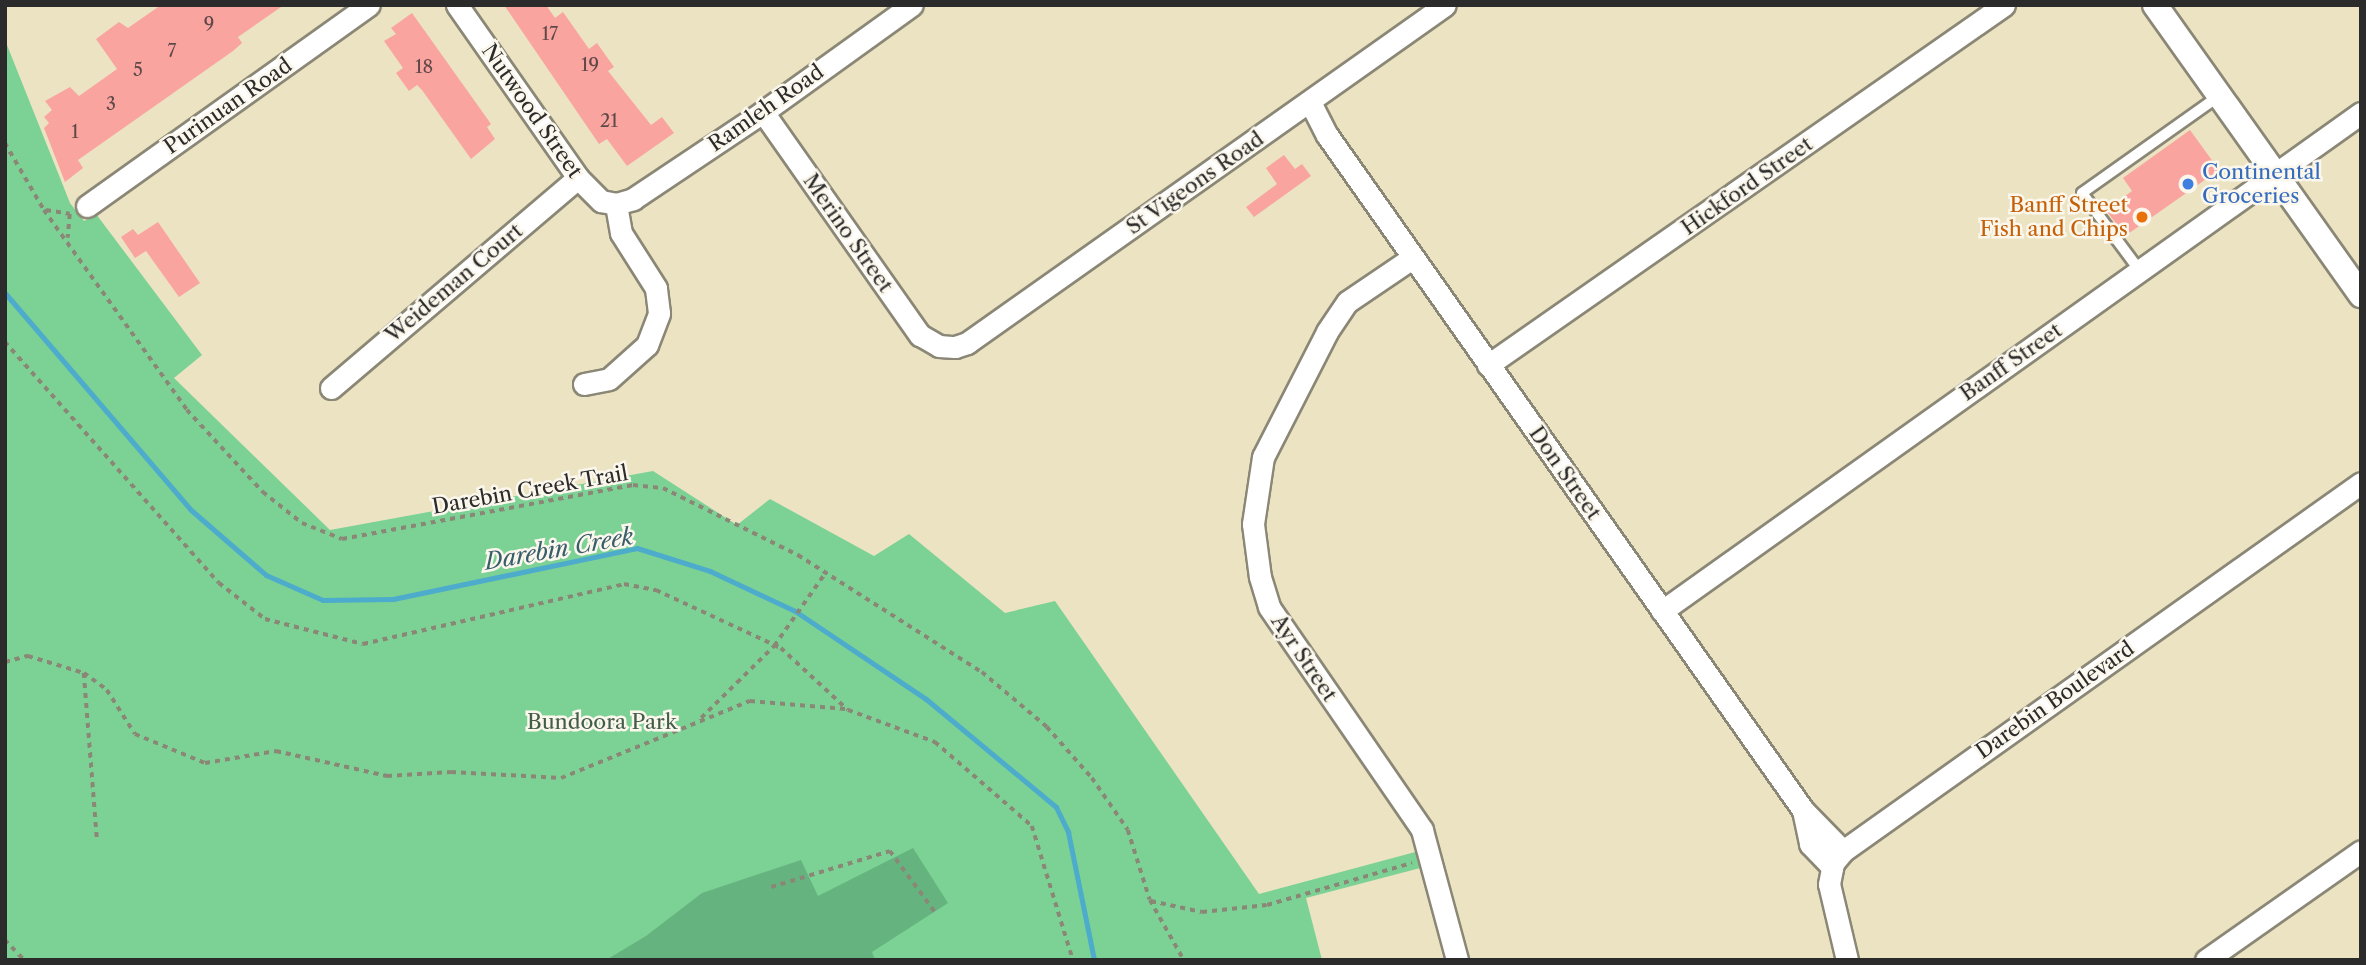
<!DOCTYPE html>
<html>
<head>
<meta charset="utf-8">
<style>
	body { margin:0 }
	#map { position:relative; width:2366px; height:965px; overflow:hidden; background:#ebe3c2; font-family:"Libre Caslon Text",serif }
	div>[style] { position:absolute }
	.green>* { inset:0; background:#7cd195 }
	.forest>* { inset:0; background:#65b37e }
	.stream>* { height:5px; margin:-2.5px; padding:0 2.5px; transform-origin:2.5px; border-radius:2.5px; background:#4dabcc }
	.building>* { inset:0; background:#faa4a0 }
	.path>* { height:3.5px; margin-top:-1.75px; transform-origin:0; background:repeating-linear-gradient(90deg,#8b8776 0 5px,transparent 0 10px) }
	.roads { filter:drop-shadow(2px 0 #8b8776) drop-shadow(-2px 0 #8b8776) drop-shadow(0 2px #8b8776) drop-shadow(0 -2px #8b8776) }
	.service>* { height:10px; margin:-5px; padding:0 5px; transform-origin:5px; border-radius:5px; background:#fff }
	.minor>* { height:21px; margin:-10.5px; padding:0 10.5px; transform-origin:10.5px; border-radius:10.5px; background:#fff }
	.tertiary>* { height:24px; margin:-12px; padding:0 12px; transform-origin:12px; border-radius:12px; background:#fff }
	.dots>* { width:19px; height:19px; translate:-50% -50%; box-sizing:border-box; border:4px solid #fbf7ec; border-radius:50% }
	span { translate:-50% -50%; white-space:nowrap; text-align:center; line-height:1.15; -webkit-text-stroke:5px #fbf7ec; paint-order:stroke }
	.number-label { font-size:18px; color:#5f4948 }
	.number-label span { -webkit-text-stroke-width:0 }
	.street-label { font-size:21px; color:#2b2b2b }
	.shop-label { font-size:21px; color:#366cbe }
	.left { translate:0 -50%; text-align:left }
	.food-label { font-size:21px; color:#c56008 }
	.right { translate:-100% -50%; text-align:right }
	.park-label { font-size:21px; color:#435d4b }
	.water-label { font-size:23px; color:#395e6b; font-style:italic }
	.frame { position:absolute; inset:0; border:7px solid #2b2b2b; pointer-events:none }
</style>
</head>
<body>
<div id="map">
	<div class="green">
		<div style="clip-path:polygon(5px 40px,70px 203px,84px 221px,96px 214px,202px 355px,174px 378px,330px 530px,653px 471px,737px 525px,770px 499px,874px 556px,909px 534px,1005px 613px,1055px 601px,1259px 894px,1419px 851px,1424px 867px,1306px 898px,1322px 960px,5px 960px)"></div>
	</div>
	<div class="forest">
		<div style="clip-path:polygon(913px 848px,948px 903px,872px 952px,875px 960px,606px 960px,646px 936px,702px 893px,801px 860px,818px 896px)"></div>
	</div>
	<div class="stream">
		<div style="left:5px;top:293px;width:286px;rotate:49.4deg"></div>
		<div style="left:191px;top:510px;width:99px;rotate:40.9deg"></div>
		<div style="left:266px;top:575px;width:62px;rotate:23.7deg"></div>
		<div style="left:323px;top:600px;width:70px;rotate:-0.8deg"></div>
		<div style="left:393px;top:599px;width:249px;rotate:-11.8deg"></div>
		<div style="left:637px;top:548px;width:77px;rotate:17.5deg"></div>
		<div style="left:710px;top:571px;width:94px;rotate:25.2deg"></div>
		<div style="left:795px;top:611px;width:158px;rotate:33.9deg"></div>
		<div style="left:926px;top:699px;width:169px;rotate:39.7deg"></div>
		<div style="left:1056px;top:807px;width:28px;rotate:64deg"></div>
		<div style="left:1068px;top:832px;width:131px;rotate:78.5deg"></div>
	</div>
	<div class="building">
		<div style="clip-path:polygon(161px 5px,284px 5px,238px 37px,242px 43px,233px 51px,78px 160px,83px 168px,65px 182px,44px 128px,49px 123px,44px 117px,52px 110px,45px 101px,70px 87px,79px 96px,117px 69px,96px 39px,119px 22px,128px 28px)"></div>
		<div style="clip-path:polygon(504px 5px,546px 5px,555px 18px,563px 12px,589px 49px,597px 43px,614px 67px,608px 71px,651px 125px,662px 117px,674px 133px,627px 166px,607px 139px,599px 144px)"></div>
		<div style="clip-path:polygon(412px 13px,491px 124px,487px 127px,495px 139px,471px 159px,422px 90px,417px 85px,409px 91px,396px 73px,403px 68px,384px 41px,396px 34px,391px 28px)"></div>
		<div style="clip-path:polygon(2190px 130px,2219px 170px,2125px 236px,2106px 210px,2132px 191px,2123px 178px)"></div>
		<div style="clip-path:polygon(1284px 155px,1295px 169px,1302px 164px,1311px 176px,1254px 217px,1246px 207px,1277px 184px,1266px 168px)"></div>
		<div style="clip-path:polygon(158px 222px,200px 283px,179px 297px,146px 251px,135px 258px,121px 237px,133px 229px,138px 235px)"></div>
	</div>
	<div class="path">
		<div style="left:5px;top:143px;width:78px;rotate:59.8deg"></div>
		<div style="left:44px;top:210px;width:246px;rotate:54.4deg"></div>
		<div style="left:187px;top:410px;width:112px;rotate:47.2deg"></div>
		<div style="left:263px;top:492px;width:50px;rotate:38.5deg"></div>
		<div style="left:302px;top:523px;width:43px;rotate:21.8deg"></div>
		<div style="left:342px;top:539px;width:296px;rotate:-10.5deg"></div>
		<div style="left:633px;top:485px;width:30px;rotate:6deg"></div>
		<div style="left:663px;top:488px;width:151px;rotate:26.4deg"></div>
		<div style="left:798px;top:555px;width:218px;rotate:32.5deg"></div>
		<div style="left:982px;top:672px;width:85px;rotate:40.2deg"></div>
		<div style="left:1047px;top:727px;width:68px;rotate:48.6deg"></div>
		<div style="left:1092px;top:778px;width:63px;rotate:55.3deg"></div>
		<div style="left:1128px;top:830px;width:73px;rotate:72.6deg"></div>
		<div style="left:1150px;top:900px;width:69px;rotate:60.5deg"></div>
		<div style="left:46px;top:210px;width:24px;rotate:9deg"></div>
		<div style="left:70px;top:214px;width:24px;rotate:95deg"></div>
		<div style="left:5px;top:342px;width:322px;rotate:48.4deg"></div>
		<div style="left:219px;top:583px;width:58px;rotate:38deg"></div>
		<div style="left:265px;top:619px;width:101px;rotate:14.3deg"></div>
		<div style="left:363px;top:644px;width:268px;rotate:-12.9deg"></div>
		<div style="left:624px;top:584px;width:33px;rotate:11deg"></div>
		<div style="left:656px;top:590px;width:138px;rotate:24.9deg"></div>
		<div style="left:781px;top:648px;width:91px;rotate:42.8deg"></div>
		<div style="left:848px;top:710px;width:93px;rotate:20.2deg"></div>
		<div style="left:935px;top:742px;width:128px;rotate:40.9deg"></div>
		<div style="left:1032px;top:826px;width:140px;rotate:73deg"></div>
		<div style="left:5px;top:662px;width:24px;rotate:-15deg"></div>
		<div style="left:28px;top:656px;width:59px;rotate:16.9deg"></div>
		<div style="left:84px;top:673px;width:29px;rotate:36deg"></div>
		<div style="left:107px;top:690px;width:52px;rotate:57.5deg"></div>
		<div style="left:135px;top:734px;width:76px;rotate:22.5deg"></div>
		<div style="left:205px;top:763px;width:72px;rotate:-9.6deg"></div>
		<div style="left:276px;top:751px;width:114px;rotate:12.7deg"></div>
		<div style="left:387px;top:776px;width:64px;rotate:-3.6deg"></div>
		<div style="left:451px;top:772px;width:110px;rotate:3.1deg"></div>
		<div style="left:561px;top:778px;width:204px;rotate:-22.2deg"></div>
		<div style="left:750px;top:701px;width:96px;rotate:4.8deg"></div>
		<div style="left:84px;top:673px;width:167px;rotate:85.5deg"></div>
		<div style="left:701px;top:718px;width:103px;rotate:-44.6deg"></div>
		<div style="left:774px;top:646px;width:90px;rotate:-54.9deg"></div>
		<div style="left:771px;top:887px;width:124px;rotate:-16.8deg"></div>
		<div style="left:890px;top:851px;width:76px;rotate:53.6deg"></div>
		<div style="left:1151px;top:901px;width:52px;rotate:12.2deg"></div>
		<div style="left:1202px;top:912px;width:65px;rotate:-6.1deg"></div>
		<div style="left:1267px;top:905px;width:151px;rotate:-16.2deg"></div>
		<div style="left:5px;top:940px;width:28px;rotate:46deg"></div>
	</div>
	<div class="roads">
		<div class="service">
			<div style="left:2140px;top:271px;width:97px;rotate:-126.6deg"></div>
			<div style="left:2082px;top:193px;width:168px;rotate:-35.3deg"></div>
		</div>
		<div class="minor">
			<div style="left:457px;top:5px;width:211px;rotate:55deg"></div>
			<div style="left:578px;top:178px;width:33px;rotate:45deg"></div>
			<div style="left:601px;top:201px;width:15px;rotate:11deg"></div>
			<div style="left:1310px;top:102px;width:37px;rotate:63deg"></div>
			<div style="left:1327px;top:135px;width:826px;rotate:54.81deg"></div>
			<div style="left:1803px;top:810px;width:57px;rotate:45.7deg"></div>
			<div style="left:763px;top:112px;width:273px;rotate:54.9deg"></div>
			<div style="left:920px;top:335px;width:22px;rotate:30deg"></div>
			<div style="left:939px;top:346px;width:16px;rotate:4deg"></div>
			<div style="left:955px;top:347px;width:13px;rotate:-18deg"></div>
			<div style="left:967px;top:343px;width:585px;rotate:-35.26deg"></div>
			<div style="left:616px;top:204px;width:18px;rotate:-16deg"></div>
			<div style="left:633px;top:199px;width:156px;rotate:-33.8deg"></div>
			<div style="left:763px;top:112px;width:183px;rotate:-35.7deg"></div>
			<div style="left:87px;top:206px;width:346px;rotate:-35.5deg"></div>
			<div style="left:1412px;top:258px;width:78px;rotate:145.9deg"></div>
			<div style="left:1347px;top:302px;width:36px;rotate:124deg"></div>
			<div style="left:1327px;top:332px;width:140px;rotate:117.1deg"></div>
			<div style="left:1263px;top:457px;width:68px;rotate:98.5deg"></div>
			<div style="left:1253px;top:524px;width:53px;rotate:82.5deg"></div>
			<div style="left:1260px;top:577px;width:31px;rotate:73deg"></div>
			<div style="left:1269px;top:607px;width:270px;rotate:55.5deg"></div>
			<div style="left:1422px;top:830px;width:135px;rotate:74.9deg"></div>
			<div style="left:1488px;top:365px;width:629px;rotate:-34.9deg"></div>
			<div style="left:584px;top:384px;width:25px;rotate:-11deg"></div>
			<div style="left:609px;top:379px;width:51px;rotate:-41.8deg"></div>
			<div style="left:647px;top:345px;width:34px;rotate:-69deg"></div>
			<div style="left:659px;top:313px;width:25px;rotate:-97deg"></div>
			<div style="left:656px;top:288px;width:65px;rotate:-122.5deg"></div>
			<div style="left:621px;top:233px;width:29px;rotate:-100deg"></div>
			<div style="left:331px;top:388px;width:324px;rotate:-40.4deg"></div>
			<div style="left:1662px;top:611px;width:858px;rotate:-35.47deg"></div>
			<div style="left:1803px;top:810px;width:35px;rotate:78deg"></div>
			<div style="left:1810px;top:844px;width:32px;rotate:46deg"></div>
			<div style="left:1847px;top:960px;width:78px;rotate:-103.3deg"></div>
			<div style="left:1829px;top:884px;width:21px;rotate:-79deg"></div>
			<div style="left:1833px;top:863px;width:16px;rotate:-50deg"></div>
			<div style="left:1843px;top:851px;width:635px;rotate:-35.39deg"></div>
			<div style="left:2206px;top:960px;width:189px;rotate:-35.1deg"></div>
		</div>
		<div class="tertiary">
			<div style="left:2155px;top:5px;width:356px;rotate:54.6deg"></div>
		</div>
	</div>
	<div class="dots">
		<div style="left:2188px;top:184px;background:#3f7fe0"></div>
		<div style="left:2142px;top:217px;background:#e8710a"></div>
	</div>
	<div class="number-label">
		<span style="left:209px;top:24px">9</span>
		<span style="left:550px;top:34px">17</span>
		<span style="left:172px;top:51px">7</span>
		<span style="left:590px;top:65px">19</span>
		<span style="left:424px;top:67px">18</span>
		<span style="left:138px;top:70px">5</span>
		<span style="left:111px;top:104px">3</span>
		<span style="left:609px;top:121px">21</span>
		<span style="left:75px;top:132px">1</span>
	</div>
	<div class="street-label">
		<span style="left:228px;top:106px;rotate:-35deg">Purinuan Road</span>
		<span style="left:766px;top:108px;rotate:-35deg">Ramleh Road</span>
		<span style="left:532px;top:111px;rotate:55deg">Nutwood Street</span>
		<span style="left:1195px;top:183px;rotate:-35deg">St Vigeons Road</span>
		<span style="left:1747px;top:186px;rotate:-35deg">Hickford Street</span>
		<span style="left:848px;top:233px;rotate:55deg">Merino Street</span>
		<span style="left:454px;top:283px;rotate:-40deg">Weideman Court</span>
		<span style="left:2011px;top:362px;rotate:-35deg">Banff Street</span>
		<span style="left:1565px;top:473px;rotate:55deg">Don Street</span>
		<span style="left:530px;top:490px;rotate:-10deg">Darebin Creek Trail</span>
		<span style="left:1304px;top:658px;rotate:56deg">Ayr Street</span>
		<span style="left:2055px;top:700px;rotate:-35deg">Darebin Boulevard</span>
	</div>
	<div class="shop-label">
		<span class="left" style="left:2202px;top:184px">Continental<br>Groceries</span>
	</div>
	<div class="food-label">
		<span class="right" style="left:2128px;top:217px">Banff Street<br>Fish and Chips</span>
	</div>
	<div class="park-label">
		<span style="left:602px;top:722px">Bundoora Park</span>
	</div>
	<div class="water-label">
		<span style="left:559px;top:549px;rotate:-10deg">Darebin Creek</span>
	</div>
	<div class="frame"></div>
</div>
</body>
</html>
